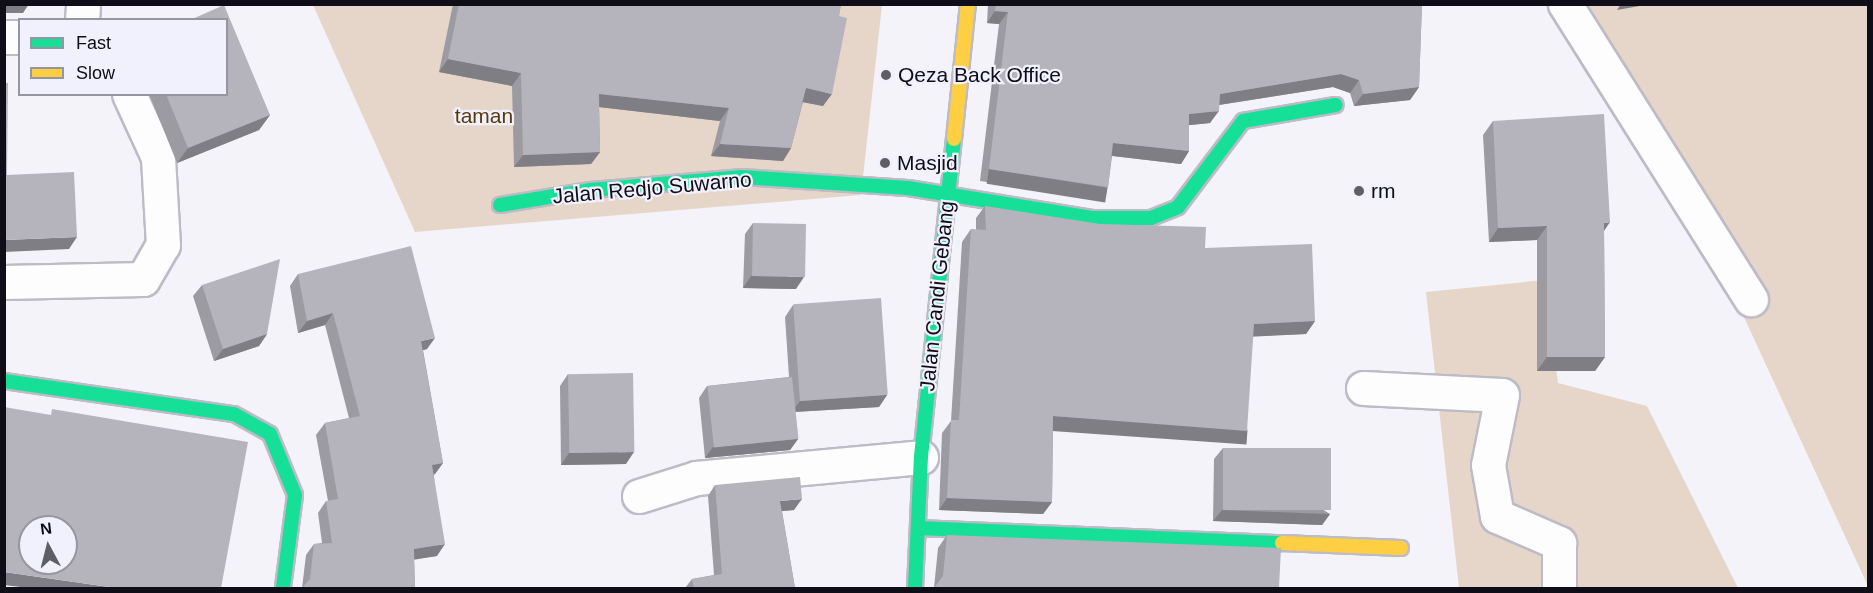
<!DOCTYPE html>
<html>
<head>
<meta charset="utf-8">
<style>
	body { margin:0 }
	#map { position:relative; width:1873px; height:593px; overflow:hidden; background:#f4f3fa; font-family:Helvetica,sans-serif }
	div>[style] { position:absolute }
	.green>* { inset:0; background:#e6d6ca }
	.roads { filter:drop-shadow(2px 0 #bdbbc5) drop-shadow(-2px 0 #bdbbc5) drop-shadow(0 2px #bdbbc5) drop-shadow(0 -2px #bdbbc5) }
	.street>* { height:33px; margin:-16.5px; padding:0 16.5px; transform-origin:16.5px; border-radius:16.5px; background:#fdfdfe }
	.fast>* { height:14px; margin:-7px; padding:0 7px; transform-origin:7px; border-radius:7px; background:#16e098 }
	.slow>* { height:14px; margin:-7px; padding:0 7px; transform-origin:7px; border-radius:7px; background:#ffcf43 }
	.wall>* { inset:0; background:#9c9ba2 }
	.shaded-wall>* { inset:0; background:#7f7e84; transform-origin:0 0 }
	.building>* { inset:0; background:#b5b4bc; transform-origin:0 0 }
	.dots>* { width:16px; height:16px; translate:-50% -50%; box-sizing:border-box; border:3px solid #f1f0fd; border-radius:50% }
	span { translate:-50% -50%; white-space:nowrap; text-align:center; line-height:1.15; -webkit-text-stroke:4.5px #f1f0fd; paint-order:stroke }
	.poi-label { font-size:21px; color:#0f0d18 }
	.left { translate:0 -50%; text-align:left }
	.park-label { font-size:21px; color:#59380b }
	.street-label { font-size:21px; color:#0f0d18 }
	.frame { position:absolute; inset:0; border:6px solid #0f0d18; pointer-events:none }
	.legend { position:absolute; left:18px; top:18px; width:210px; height:78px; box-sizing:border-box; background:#f1f0fd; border:2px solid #9795a1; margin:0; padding:8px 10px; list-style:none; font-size:18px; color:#0f0d18 }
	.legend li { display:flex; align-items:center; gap:12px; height:30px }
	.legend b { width:30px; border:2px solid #9795a1 }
	.north { position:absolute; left:18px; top:515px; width:60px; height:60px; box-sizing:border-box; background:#f1f0fd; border:2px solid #9795a1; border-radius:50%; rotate:353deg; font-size:16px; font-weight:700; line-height:24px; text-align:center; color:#0f0d18 }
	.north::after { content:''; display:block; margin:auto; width:21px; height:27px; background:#5f5e67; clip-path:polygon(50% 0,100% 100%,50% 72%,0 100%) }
</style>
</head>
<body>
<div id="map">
	<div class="green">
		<div style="clip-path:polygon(313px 5px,882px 5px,861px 195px,415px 232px)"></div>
		<div style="clip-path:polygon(1563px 5px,1868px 5px,1868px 586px,1689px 198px)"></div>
		<div style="clip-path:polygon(1545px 280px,1558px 383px,1647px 406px,1738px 588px,1459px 588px,1426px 292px)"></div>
	</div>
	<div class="roads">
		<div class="street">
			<div style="left:1565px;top:4px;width:349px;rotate:57.8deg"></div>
			<div style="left:82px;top:20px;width:16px;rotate:-86deg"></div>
			<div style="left:4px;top:37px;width:16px"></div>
			<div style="left:4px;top:282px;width:139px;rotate:-1.2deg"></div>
			<div style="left:143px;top:279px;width:39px;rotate:-60deg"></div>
			<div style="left:163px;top:245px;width:88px;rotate:-93.3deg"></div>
			<div style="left:158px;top:157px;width:69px;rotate:-114.7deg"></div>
			<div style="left:1363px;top:388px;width:139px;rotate:2.9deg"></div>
			<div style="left:1502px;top:395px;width:71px;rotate:101.3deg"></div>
			<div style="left:1488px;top:465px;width:52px;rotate:80deg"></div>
			<div style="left:1497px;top:516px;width:68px;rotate:23.5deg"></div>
			<div style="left:1559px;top:543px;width:45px;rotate:90deg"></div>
			<div style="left:639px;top:496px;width:60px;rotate:-17.5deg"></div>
			<div style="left:696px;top:478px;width:226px;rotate:-5.3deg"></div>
		</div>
		<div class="fast">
			<div style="left:500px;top:205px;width:92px;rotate:-9.4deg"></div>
			<div style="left:591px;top:190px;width:152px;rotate:-4.9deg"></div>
			<div style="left:742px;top:177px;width:166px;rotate:3.8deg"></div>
			<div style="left:908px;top:188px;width:188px;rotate:9.2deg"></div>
			<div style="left:1094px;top:218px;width:57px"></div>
			<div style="left:1151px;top:218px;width:29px;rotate:-22deg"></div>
			<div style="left:1178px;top:207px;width:108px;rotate:-52.9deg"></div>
			<div style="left:1243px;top:121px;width:94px;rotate:-9.8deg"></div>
			<div style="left:4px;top:381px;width:232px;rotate:8.2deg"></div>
			<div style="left:234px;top:414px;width:41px;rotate:29.1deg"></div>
			<div style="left:270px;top:434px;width:66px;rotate:67.7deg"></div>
			<div style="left:295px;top:495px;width:94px;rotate:97.4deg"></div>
			<div style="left:918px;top:528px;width:364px;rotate:2.4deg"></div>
			<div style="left:915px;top:588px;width:131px;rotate:-87.4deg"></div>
			<div style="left:921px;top:457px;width:320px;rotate:-84.1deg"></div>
		</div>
		<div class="slow">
			<div style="left:954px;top:139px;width:136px;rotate:-84.1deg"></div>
			<div style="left:1282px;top:543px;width:119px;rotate:2.4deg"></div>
		</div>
	</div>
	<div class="wall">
		<div style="clip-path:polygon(453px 4px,841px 4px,823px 106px,803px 102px,791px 148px,783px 161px,711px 156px,720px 121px,599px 107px,600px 152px,591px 164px,514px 167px,512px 86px,439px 72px)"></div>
		<div style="clip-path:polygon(988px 4px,1422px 4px,1419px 87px,1410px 100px,1354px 106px,1350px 93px,1333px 87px,1219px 105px,1210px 123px,1189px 125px,1189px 151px,1181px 164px,1112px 156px,1108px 187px,1099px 199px,980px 181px,999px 24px,987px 23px)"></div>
		<div style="clip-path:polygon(149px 94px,226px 94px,270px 115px,259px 130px,177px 163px)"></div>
		<div style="clip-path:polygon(1493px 121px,1604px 231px,1605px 357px,1595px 371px,1537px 371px,1537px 240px,1489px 242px,1483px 135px)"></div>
		<div style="clip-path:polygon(985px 206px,1205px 248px,1315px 321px,1306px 334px,1253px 336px,1238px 443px,1053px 429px,1052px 502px,1043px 514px,939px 510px,942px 433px,951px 421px,962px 242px,971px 229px,976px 230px,976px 218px)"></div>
		<div style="clip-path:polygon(753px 223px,796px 289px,743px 288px,745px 234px)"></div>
		<div style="clip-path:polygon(298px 274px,427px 349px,423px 350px,443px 463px,434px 475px,437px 556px,414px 559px,415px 588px,302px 588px,306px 555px,314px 544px,322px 543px,318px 513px,326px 501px,328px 501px,316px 435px,325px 423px,349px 418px,325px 325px,298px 333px,290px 286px)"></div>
		<div style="clip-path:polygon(202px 285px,267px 334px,259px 346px,214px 361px,193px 296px)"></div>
		<div style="clip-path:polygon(793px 305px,887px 395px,879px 407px,795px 412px,798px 439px,790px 450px,705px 458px,699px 398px,707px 386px,789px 377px,785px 317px)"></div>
		<div style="clip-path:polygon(568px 374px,626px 464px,561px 465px,560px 386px)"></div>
		<div style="clip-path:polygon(1223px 448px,1330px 514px,1322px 525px,1213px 521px,1214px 459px)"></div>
		<div style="clip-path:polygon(715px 485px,794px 510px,782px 511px,795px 588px,685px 588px,692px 579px,714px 575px,708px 496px)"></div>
		<div style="clip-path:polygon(947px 535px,1279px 588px,934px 588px,938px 548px)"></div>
	</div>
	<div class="shaded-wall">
		<div style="clip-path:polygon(4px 4px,29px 4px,23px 13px,4px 13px)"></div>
		<div style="clip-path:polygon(1621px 4px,1651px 4px,1617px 10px)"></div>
		<div style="clip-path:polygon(995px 11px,1008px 12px,999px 24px,987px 23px)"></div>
		<div style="clip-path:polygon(448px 59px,521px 73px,512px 86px,439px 72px)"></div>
		<div style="clip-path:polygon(1341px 74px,1359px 80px,1350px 93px,1333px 87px,1212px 106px,1220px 94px)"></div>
		<div style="clip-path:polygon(1419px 87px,1410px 100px,1354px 106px,1363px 94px)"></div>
		<div style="clip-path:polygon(806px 88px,832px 94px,823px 106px,797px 101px)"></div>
		<div style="clip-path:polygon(599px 94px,729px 108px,720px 121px,590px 106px)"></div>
		<div style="clip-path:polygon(1219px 111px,1210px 123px,1181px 126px,1189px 114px)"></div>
		<div style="clip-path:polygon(270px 115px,259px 130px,177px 163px,188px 148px)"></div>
		<div style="clip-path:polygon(1113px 143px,1189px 151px,1181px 164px,1105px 155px)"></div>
		<div style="clip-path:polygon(720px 144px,791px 148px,783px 161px,711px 156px)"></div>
		<div style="clip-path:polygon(600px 152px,591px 164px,514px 167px,523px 155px)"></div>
		<div style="left:989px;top:169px;width:120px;height:15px;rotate:9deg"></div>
		<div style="clip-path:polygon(1610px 222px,1600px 237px,1604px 223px)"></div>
		<div style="clip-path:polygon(1547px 226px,1537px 240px,1489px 242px,1498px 228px)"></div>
		<div style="clip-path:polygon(77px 237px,69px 249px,4px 252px,4px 240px)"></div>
		<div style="clip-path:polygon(751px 276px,804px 277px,796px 289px,743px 288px)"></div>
		<div style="clip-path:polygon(333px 313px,325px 325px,298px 333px,307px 321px)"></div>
		<div style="clip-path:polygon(1315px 321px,1306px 334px,1246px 337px,1254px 324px)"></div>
		<div style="clip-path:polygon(267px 334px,259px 346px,214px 361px,223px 349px)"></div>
		<div style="clip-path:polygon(435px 338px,427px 349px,413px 353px,421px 341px)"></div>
		<div style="clip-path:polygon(1547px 357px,1605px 357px,1595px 371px,1537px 371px)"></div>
		<div style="clip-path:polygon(887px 395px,879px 407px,792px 412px,800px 401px)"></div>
		<div style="left:1053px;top:416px;width:195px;height:15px;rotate:4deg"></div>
		<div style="clip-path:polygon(798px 439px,790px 450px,705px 458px,713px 447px)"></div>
		<div style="clip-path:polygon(634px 452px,626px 464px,561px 465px,569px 453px)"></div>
		<div style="clip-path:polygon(443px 463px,435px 474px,424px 476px,432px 465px)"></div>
		<div style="clip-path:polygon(947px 498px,1052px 502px,1043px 514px,939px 510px)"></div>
		<div style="clip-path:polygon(802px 499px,794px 510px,773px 512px,780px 501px)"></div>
		<div style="clip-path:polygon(1222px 510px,1330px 514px,1322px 525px,1213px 521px)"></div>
		<div style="clip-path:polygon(445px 544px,437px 556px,406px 561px,414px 549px)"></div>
		<div style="clip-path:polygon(4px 572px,116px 588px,29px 588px,4px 585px)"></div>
	</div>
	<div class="building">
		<div style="clip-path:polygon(459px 4px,841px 4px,839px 16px,847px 18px,832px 94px,806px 88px,791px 148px,720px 144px,729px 108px,599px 94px,600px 152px,523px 155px,521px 73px,448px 59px)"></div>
		<div style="clip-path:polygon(996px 4px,1422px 4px,1419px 87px,1363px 94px,1359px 80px,1341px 74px,1220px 94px,1219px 111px,1189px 114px,1189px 151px,1113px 143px,1108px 187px,989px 169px,1008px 12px,995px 11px)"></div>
		<div style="clip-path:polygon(224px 5px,270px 115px,188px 148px,166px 94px,226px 94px,226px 20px,190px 20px)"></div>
		<div style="clip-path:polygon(4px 83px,8px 83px,7px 175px,74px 172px,77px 237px,4px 240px)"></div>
		<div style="clip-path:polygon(1604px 114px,1610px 222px,1604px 223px,1605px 357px,1547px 357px,1547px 226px,1498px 228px,1493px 121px)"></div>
		<div style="clip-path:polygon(985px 206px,1100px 224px,1206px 227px,1205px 248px,1312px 244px,1315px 321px,1254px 324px,1247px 431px,1053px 416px,1052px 502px,947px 498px,951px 420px,959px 420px,971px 229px,986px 230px)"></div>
		<div style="left:753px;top:223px;width:53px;height:53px;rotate:1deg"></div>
		<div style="clip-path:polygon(411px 246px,435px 338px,421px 341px,443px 463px,432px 465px,445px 544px,414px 549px,415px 588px,302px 588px,310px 579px,314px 544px,332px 543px,326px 501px,338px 499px,325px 423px,360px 416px,333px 313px,307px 321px,298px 274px)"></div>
		<div style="clip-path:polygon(280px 259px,267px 334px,223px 349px,202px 285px)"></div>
		<div style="left:881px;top:298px;width:97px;height:88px;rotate:86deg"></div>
		<div style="left:633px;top:373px;width:79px;height:65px;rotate:89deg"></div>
		<div style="left:792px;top:377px;width:62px;height:85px;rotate:84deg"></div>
		<div style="clip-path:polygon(evenodd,4px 407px,51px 415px,52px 409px,248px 442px,221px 588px,116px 588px,4px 572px,4px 407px,30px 527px,66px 527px,66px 563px,30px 563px,30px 527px)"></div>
		<div style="left:1223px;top:448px;width:108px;height:62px"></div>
		<div style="clip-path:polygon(800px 477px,802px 499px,780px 501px,795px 588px,694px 588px,692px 579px,722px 574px,715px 485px)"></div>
		<div style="clip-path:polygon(947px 535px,1281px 548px,1279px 588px,934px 588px,943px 576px)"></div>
	</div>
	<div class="dots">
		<div style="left:886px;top:75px;background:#5f5e67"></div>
		<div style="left:885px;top:163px;background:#5f5e67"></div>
		<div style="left:1359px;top:191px;background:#5f5e67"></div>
	</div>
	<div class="poi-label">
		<span class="left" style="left:898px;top:75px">Qeza Back Office</span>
		<span class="left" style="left:897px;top:163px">Masjid</span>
		<span class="left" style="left:1371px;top:191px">rm</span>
	</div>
	<div class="park-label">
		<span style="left:484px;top:116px">taman</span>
	</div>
	<div class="street-label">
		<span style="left:652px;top:188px;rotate:-5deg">Jalan Redjo Suwarno</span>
		<span style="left:937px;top:296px;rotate:-84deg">Jalan Candi Gebang</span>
	</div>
	<div class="frame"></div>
	<ul class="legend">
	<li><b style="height:8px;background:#16e098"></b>Fast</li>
	<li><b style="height:8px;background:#ffcf43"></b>Slow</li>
	</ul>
	<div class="north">N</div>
</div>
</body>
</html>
